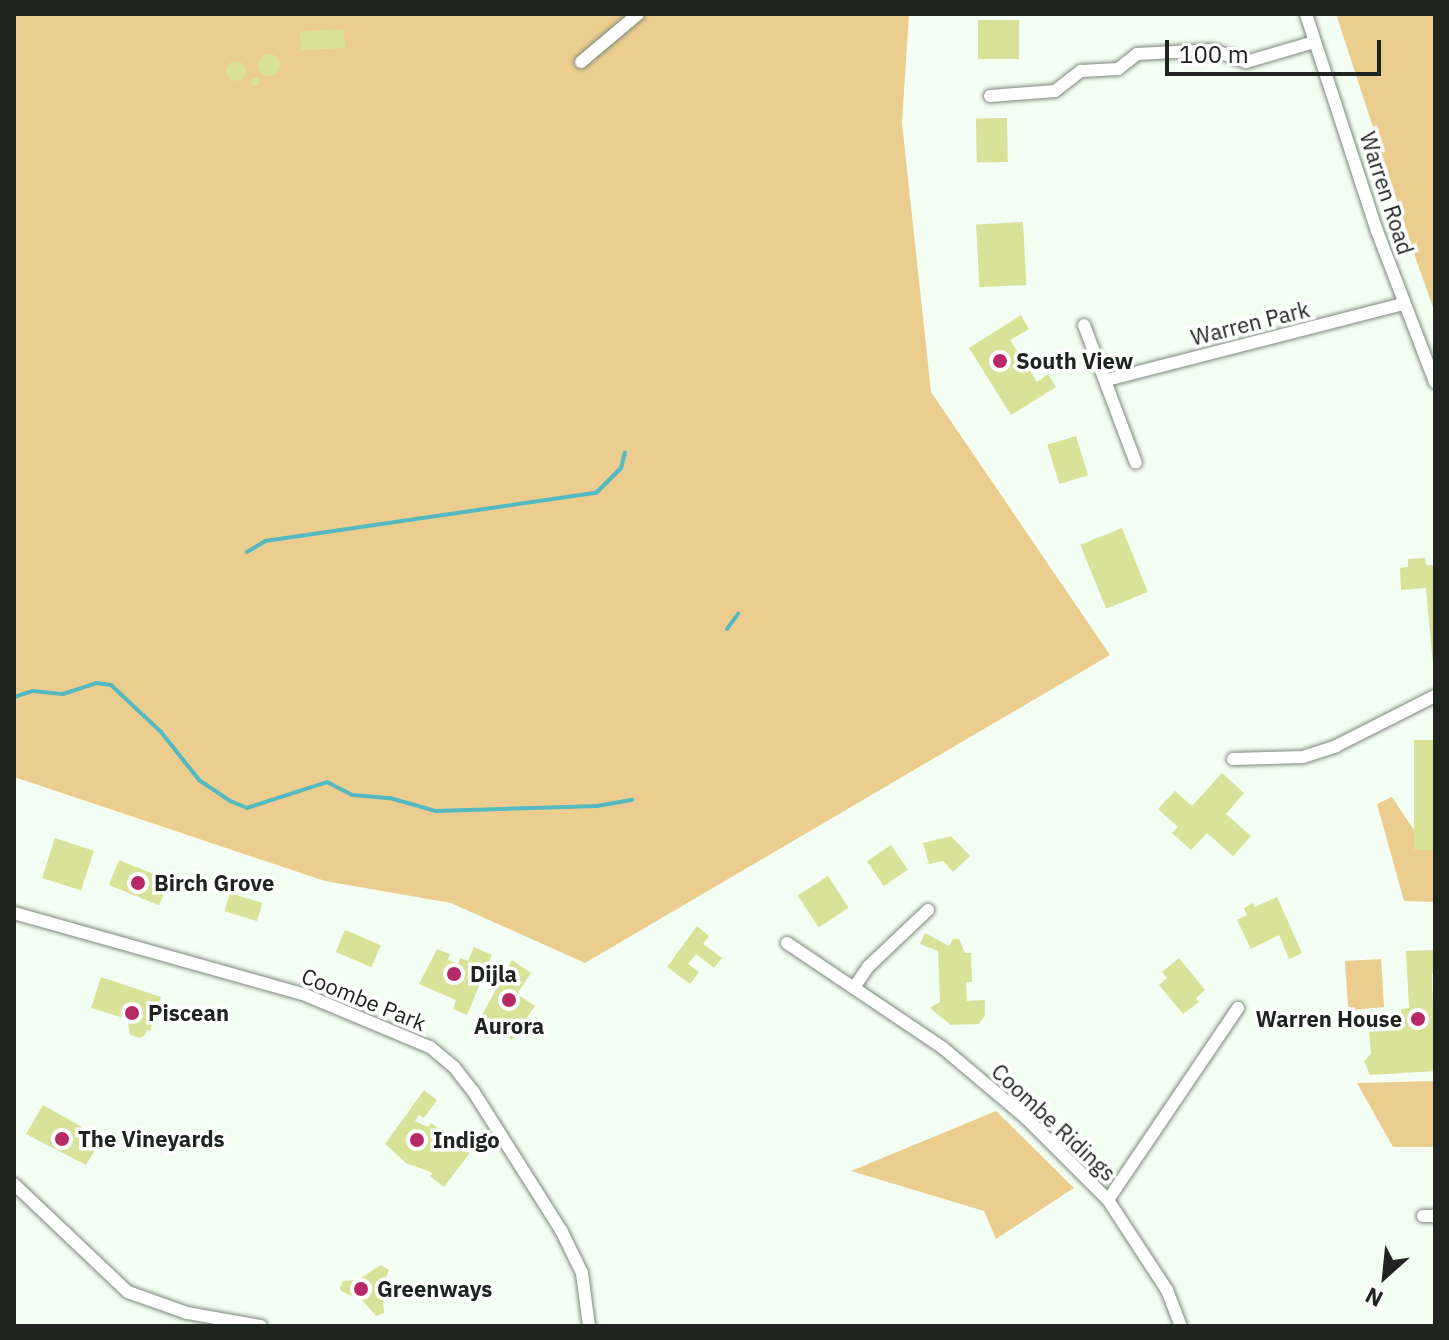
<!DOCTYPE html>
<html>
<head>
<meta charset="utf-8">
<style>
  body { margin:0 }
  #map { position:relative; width:1449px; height:1340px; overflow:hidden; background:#f3fff2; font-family:"IBM Plex Sans",sans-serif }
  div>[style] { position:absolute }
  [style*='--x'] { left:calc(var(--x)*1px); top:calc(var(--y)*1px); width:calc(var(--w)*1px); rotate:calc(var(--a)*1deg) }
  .green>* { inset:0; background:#ebce8f }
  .stream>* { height:4px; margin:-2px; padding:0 2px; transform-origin:2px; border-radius:2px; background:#54b9c0 }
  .building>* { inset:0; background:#d8e299; transform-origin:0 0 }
  .round { border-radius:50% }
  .roads { filter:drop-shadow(0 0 2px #7e897e) drop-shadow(0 0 2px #7e897e) }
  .street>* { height:12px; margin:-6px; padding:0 6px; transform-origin:6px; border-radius:6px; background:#fff }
  .dots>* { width:22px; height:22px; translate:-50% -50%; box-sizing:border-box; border:4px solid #fff; border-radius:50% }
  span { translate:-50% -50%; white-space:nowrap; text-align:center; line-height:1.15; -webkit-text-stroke:7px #fff; paint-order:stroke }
  .street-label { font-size:22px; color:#202420 }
  .poi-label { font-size:22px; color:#202420; font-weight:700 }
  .left { translate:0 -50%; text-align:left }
  .right { translate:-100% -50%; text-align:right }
  .frame { position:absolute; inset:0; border:16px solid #202420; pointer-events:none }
  .north { position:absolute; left:1345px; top:1236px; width:80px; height:80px; -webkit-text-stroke:6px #fff; paint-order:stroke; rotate:207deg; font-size:22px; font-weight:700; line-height:32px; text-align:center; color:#202420 }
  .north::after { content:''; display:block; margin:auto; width:28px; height:36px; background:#202420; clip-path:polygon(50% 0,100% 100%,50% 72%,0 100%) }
  .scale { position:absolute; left:1165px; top:40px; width:216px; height:36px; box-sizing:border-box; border:4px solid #202420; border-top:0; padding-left:10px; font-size:24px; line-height:28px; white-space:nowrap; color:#202420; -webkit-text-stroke:6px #fff; paint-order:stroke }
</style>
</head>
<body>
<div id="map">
  <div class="green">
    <div style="clip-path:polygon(14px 14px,909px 14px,902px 123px,931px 392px,1110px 655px,585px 963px,451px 903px,325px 881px,14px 777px)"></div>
    <div style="clip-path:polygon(1336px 14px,1435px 14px,1435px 313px,1418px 265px)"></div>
    <div style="clip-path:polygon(1392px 797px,1416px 833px,1416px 849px,1435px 849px,1435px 902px,1404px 901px,1377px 804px)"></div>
    <div style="clip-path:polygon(1381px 959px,1384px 1007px,1353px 1010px,1348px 1006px,1345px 961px)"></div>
    <div style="clip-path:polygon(1435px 1081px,1435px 1147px,1393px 1147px,1357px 1083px)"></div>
    <div style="clip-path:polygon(996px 1111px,1074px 1188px,996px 1239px,984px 1211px,851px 1171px)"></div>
  </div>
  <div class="stream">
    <div style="--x:247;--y:552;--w:21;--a:-31"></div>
    <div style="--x:265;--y:541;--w:334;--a:-8.3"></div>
    <div style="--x:596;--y:493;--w:35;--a:-45"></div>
    <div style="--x:621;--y:468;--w:16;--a:-76"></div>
    <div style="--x:727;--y:629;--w:19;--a:-54"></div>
    <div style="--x:14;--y:697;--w:20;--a:-18"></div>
    <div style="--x:33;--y:691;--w:30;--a:6"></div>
    <div style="--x:63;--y:694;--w:35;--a:-18"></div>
    <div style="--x:96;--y:683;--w:15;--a:8"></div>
    <div style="--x:111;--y:685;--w:69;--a:43.2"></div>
    <div style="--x:161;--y:732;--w:61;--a:51.6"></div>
    <div style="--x:199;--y:780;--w:37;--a:34"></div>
    <div style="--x:230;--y:801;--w:18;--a:22"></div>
    <div style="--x:247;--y:808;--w:84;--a:-18"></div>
    <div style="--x:327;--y:782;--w:29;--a:27"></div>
    <div style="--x:353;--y:795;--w:37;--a:5"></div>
    <div style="--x:390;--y:798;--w:48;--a:15.8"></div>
    <div style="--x:436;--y:811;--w:161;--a:-1.8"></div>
    <div style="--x:597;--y:806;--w:36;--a:-10"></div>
  </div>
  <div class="building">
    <div style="left:978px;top:20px;width:41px;height:39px"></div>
    <div style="left:344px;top:29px;width:19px;height:44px;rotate:87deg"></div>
    <div class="round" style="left:258px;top:54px;width:22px;height:22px"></div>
    <div class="round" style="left:226px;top:61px;width:20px;height:20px"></div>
    <div class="round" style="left:250.5px;top:76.5px;width:9px;height:9px"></div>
    <div style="left:1007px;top:118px;width:44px;height:31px;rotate:89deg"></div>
    <div style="left:1023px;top:222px;width:63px;height:47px;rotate:87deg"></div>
    <div style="clip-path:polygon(1021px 315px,1029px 329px,1010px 340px,1037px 382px,1048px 374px,1056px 387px,1011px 415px,969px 348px)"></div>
    <div style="left:1076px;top:436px;width:41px;height:30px;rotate:73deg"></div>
    <div style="left:1122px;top:528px;width:69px;height:45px;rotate:68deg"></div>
    <div style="clip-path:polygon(1425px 558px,1426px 565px,1435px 565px,1435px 686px,1426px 588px,1401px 590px,1400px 568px,1408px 567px,1408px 559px)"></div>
    <div style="left:1414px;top:740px;width:21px;height:110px"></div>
    <div style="clip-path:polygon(1222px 773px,1244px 793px,1226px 814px,1251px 836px,1233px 856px,1207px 833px,1191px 850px,1172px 833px,1178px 827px,1158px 809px,1175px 791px,1192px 806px)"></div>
    <div style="clip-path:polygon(951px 836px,970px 856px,953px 872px,943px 861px,929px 864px,923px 843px)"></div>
    <div style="left:55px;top:838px;width:41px;height:42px;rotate:18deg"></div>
    <div style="left:891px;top:845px;width:30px;height:29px;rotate:56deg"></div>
    <div style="left:119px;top:860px;width:54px;height:27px;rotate:22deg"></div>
    <div style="left:828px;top:876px;width:38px;height:36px;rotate:57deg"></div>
    <div style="left:230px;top:893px;width:34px;height:19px;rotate:17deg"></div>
    <div style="clip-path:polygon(1277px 897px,1302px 953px,1289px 959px,1279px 935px,1251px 949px,1237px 920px,1247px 915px,1244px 908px,1253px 903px,1255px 907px)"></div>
    <div style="clip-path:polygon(697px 926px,709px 936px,703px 944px,722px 958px,714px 968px,696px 954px,688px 964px,699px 972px,690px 984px,667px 967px)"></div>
    <div style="left:345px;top:930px;width:39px;height:24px;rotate:23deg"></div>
    <div style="clip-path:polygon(925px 933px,949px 946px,953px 939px,959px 939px,965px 953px,971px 953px,972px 982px,966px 982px,967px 1001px,985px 1000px,985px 1015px,979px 1024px,951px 1025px,930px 1008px,940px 1002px,938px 951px,920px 944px)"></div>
    <div style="clip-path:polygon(474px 947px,492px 955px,467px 1015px,453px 1009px,456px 1000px,419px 984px,437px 949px,450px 954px,448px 960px,458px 964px,460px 958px,468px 961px)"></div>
    <div style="clip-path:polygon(1435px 950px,1435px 973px,1432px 973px,1435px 1071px,1370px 1075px,1364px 1061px,1371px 1054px,1369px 1032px,1402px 1030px,1401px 1009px,1409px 1008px,1406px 951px)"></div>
    <div style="clip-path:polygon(1179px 958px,1205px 990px,1196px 998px,1199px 1002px,1183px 1014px,1159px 985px,1167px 978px,1162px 972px)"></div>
    <div style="clip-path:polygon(512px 960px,531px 973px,517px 994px,535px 1006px,512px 1040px,504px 1035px,497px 1038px,480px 1019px)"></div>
    <div style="clip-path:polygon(101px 977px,161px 997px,150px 1031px,147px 1030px,145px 1035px,140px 1038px,130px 1035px,127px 1019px,91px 1008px)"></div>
    <div style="clip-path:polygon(424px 1090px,437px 1100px,424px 1118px,419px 1115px,415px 1121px,428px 1127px,431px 1123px,446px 1134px,443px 1138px,451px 1146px,455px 1142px,458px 1144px,463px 1142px,468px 1146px,469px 1154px,444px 1187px,430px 1176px,433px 1173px,406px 1163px,385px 1144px)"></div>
    <div style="clip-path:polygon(43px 1105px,82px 1127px,79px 1132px,99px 1143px,86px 1165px,26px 1134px)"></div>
    <div style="clip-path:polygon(381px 1265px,389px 1270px,382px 1287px,384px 1313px,376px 1316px,363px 1301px,341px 1291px,340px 1287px,343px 1281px,358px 1280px)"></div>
  </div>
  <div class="roads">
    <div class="street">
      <div style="--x:1306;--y:14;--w:228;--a:71.9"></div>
      <div style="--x:1377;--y:231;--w:162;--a:69"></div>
      <div style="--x:581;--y:62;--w:75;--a:-40.1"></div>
      <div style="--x:990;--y:96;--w:65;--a:-4.4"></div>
      <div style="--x:1055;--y:91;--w:33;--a:-38"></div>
      <div style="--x:1081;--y:71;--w:37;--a:-3"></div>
      <div style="--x:1118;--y:69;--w:24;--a:-38"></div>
      <div style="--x:1137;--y:54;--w:76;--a:-3"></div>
      <div style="--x:1213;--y:50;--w:35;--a:20"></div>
      <div style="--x:1246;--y:62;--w:71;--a:-16.4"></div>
      <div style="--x:1084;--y:325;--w:147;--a:69.4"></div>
      <div style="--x:1107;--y:380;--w:306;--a:-14.4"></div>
      <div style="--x:1233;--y:759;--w:70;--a:-1.6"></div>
      <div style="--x:1303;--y:757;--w:35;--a:-18"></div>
      <div style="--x:1336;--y:746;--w:111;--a:-26.8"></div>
      <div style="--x:928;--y:910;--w:83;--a:136.5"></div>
      <div style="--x:868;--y:967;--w:25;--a:124"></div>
      <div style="--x:854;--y:988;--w:107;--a:34"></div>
      <div style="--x:943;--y:1048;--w:109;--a:40.1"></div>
      <div style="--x:1026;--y:1118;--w:116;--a:45"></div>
      <div style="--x:1108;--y:1200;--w:108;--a:56.8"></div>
      <div style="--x:1167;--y:1290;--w:39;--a:69"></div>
      <div style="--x:14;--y:913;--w:300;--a:15.7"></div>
      <div style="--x:303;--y:994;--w:138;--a:22.7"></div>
      <div style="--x:430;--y:1047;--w:31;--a:40"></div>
      <div style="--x:454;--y:1067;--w:31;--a:52"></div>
      <div style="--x:473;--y:1091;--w:165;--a:57.7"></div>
      <div style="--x:561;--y:1230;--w:48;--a:64"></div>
      <div style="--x:582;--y:1273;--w:53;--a:82.5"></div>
      <div style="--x:787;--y:943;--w:81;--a:33.9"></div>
      <div style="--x:14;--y:1184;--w:157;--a:43.5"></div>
      <div style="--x:128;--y:1292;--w:63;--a:19.6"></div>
      <div style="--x:187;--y:1313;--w:75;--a:10"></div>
      <div style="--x:1108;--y:1200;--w:232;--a:-55.9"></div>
      <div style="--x:1423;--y:1216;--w:12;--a:0"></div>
    </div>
  </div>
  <div class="dots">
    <div style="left:1000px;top:361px;background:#b52a66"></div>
    <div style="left:138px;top:883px;background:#b52a66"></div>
    <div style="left:454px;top:974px;background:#b52a66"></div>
    <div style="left:509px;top:1000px;background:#b52a66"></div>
    <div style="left:132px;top:1013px;background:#b52a66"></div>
    <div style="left:1418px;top:1019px;background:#b52a66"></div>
    <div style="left:62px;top:1139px;background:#b52a66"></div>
    <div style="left:417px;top:1140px;background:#b52a66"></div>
    <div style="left:361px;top:1289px;background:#b52a66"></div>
  </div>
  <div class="street-label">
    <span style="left:1387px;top:193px;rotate:72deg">Warren Road</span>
    <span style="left:1250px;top:323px;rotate:-14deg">Warren Park</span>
    <span style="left:364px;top:999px;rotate:22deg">Coombe Park</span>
    <span style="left:1054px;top:1122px;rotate:43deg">Coombe Ridings</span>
  </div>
  <div class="poi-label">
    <span class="left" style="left:1016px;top:361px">South View</span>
    <span class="left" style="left:154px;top:883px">Birch Grove</span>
    <span class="left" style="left:470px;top:974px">Dijla</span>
    <span class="left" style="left:148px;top:1013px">Piscean</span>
    <span class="right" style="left:1402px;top:1019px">Warren House</span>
    <span style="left:509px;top:1026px">Aurora</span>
    <span class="left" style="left:78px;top:1139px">The Vineyards</span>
    <span class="left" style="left:433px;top:1140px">Indigo</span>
    <span class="left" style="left:377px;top:1289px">Greenways</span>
  </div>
  <div class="frame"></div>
  <div class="north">N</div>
  <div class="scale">100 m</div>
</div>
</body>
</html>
